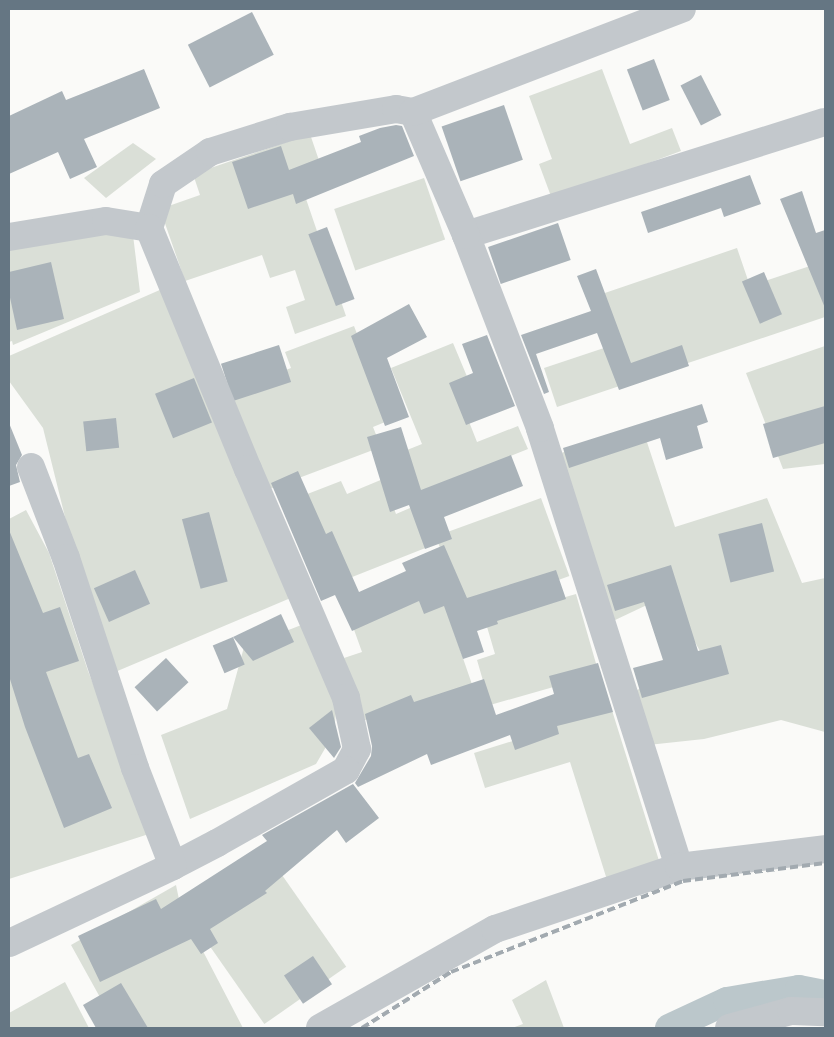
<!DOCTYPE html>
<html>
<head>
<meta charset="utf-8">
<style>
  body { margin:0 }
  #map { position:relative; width:834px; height:1037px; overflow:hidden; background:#fafaf8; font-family:Rubik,sans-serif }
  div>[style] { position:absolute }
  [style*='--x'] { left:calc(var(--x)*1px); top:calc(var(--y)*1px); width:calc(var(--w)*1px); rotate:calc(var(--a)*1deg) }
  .green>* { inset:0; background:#dadfd7; transform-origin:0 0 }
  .canal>* { height:28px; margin:-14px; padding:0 14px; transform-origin:14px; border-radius:14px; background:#bbc7cb }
  .building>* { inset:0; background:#aab3b9; transform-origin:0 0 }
  .minor>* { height:28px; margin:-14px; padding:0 14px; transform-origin:14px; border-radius:14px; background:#c3c8cc }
  .rail>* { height:4px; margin-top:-2px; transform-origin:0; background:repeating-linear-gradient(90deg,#a2aab0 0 8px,transparent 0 12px) }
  span { translate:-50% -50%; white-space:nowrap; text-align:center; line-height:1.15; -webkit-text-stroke:5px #fff; paint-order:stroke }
  .frame { position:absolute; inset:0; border:10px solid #657683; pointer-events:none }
</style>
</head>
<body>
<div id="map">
  <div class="green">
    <div style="clip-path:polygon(602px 69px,630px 144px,672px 128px,681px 151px,552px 199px,539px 164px,552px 159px,529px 96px)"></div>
    <div style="clip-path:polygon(310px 134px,327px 184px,304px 193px,346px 316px,295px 334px,286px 307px,305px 300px,295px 270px,270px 278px,262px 255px,185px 281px,160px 209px,200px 195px,193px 174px)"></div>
    <div style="clip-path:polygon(133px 143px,156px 159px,106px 198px,84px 178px)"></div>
    <div style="left:424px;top:178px;width:65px;height:95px;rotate:71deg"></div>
    <div style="clip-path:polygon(101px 231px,133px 235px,140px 292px,13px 345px,12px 341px,9px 342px,9px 245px)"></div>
    <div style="clip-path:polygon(737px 248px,750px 286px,825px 261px,825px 317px,557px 407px,544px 368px,613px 345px,596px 296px)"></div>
    <div style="clip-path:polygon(162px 289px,293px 597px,108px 675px,90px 618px,43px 428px,9px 381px,9px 356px)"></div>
    <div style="clip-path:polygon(354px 326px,390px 420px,373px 427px,381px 447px,267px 490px,230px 391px,291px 368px,285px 352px)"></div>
    <div style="clip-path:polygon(453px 343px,476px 398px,462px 404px,477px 442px,518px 426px,528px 449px,414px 495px,397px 454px,422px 444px,391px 368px)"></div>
    <div style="clip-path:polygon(825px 346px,825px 464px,783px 469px,746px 373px)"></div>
    <div style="clip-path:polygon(642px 427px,675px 527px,767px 498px,802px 583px,825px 578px,825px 732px,781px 720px,704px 739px,648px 745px,635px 691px,704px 658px,668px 595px,613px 621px,558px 454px)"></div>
    <div style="clip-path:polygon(383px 479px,396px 514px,417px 505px,433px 545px,332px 585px,297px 498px,341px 481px,347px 494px)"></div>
    <div style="left:541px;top:498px;width:83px;height:112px;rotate:70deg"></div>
    <div style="clip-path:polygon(26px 510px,49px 553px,88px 671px,152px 833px,9px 879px,9px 519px)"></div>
    <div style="clip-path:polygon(437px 583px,475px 693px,365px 720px,344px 658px,362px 652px,348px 613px)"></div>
    <div style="clip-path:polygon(576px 594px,599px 674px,490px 705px,477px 660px,495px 654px,485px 620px)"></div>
    <div style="clip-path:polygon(304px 624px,337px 700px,334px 733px,316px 764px,190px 819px,161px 735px,227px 709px,244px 647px)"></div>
    <div style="clip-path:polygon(605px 688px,661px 867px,608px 883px,570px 762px,485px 788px,474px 753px,548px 730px)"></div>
    <div style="left:282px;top:875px;width:112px;height:100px;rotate:55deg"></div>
    <div style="clip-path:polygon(176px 885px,181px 909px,243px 1028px,117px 1028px,71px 945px)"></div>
    <div style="clip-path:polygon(546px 980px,564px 1028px,512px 1028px,523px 1024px,512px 1000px)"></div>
    <div style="clip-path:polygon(65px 982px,89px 1028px,9px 1028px,9px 1013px)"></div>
  </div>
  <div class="canal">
    <div style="--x:669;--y:1028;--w:64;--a:-25"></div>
    <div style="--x:727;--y:1001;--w:73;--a:-9.5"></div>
    <div style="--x:799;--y:989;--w:26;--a:11"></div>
  </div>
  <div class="building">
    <div style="left:252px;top:12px;width:48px;height:72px;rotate:63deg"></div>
    <div style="left:654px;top:59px;width:44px;height:29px;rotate:69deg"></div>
    <div style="clip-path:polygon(144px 69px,160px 108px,84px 139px,97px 167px,70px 179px,58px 152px,9px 174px,9px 116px,62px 91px,66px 100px)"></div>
    <div style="left:701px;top:75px;width:45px;height:23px;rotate:63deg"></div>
    <div style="left:504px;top:105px;width:58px;height:66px;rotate:71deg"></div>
    <div style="clip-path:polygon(396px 125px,402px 126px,414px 156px,296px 204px,293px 194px,248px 209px,232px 162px,281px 146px,289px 170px,361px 142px,359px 136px,380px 128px)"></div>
    <div style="clip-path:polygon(750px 175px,761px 204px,724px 217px,721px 208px,648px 233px,641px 212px)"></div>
    <div style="clip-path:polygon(802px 191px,816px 233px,825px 230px,825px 308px,780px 199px)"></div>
    <div style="left:558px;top:223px;width:39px;height:74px;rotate:71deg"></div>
    <div style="left:327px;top:227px;width:77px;height:20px;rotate:69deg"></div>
    <div style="clip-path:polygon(51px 262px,64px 319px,17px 330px,9px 293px,9px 272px)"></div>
    <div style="clip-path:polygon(596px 269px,631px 363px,682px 345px,689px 366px,619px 390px,597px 333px,536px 354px,549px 392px,544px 394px,521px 335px,591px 311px,577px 276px)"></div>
    <div style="left:764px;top:272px;width:46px;height:24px;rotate:67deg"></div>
    <div style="clip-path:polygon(409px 304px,427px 337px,387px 358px,409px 417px,385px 426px,351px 336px)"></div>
    <div style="clip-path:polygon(487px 335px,515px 406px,466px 425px,449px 383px,473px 373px,462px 344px)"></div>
    <div style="left:279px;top:345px;width:39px;height:61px;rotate:72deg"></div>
    <div style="left:194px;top:378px;width:48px;height:42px;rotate:68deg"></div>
    <div style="clip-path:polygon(702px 404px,708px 422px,697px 426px,703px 448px,666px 460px,660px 438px,569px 468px,563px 448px)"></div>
    <div style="clip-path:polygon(825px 406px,825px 443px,773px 458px,763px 424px)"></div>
    <div style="left:116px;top:418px;width:30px;height:33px;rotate:84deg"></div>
    <div style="clip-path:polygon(9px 423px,22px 455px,16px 465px,20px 482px,9px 486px)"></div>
    <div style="clip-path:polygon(401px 427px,421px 490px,511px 455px,523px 486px,444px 517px,452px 539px,425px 549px,409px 505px,390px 512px,367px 437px)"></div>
    <div style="clip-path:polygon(298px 471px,326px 534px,332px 531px,359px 592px,406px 571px,402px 563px,444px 545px,467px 598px,556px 570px,566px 599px,497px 621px,498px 624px,477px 631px,484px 652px,463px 659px,444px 606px,424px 614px,419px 601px,352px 631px,335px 595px,321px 601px,271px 483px)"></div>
    <div style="left:209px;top:512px;width:72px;height:28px;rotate:75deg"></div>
    <div style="left:762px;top:523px;width:50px;height:45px;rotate:76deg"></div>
    <div style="clip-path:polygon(9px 530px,43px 613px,60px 607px,79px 661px,46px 672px,78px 758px,89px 754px,112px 808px,64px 828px,25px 727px,9px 676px)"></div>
    <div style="clip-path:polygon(671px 565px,698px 651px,721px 645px,729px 674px,642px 698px,633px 668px,663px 660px,644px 602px,615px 611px,607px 585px)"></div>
    <div style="left:135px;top:570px;width:37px;height:45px;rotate:66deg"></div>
    <div style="clip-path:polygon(281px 614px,294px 642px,253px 661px,233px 637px)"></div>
    <div style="left:233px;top:637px;width:30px;height:22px;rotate:67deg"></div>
    <div style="left:166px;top:658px;width:33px;height:43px;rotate:47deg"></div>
    <div style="clip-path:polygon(598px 663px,613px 712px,557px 726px,559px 734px,515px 750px,510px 735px,431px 765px,427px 754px,358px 787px,355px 783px,371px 756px,372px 746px,365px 714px,411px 695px,414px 702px,484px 679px,496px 715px,554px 694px,549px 676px)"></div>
    <div style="clip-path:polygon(332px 710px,341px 747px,334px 758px,309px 728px)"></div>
    <div style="clip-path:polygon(353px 784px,379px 818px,346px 843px,337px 830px,265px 891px,267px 893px,210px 929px,218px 943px,201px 954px,191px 939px,100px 982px,78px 936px,156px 899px,161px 909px,267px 841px,262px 835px)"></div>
    <div style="left:313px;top:956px;width:34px;height:35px;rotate:56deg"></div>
    <div style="clip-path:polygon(121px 983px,148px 1028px,96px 1028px,83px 1005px)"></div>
  </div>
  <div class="minor">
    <div style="--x:149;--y:228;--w:46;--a:-72.3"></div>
    <div style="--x:163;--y:184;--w:57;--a:-34.2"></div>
    <div style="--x:210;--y:152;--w:84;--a:-17.4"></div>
    <div style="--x:290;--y:127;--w:108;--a:-9.6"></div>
    <div style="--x:396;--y:109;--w:17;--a:10"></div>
    <div style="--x:466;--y:235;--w:376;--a:-17.5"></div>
    <div style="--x:9;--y:237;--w:98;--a:-9.4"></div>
    <div style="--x:106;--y:221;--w:44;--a:9.2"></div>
    <div style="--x:149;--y:228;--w:261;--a:67.7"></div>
    <div style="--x:248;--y:469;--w:249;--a:66.8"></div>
    <div style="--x:346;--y:698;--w:52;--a:77.8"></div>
    <div style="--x:357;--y:749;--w:24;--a:118"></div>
    <div style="--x:346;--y:770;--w:148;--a:150.5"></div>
    <div style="--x:217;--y:843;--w:50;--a:152.4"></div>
    <div style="--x:173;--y:866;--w:181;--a:154.8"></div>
    <div style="--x:31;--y:467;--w:97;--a:69"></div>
    <div style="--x:66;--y:558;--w:221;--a:71.8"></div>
    <div style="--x:135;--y:768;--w:105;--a:68.8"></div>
    <div style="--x:679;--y:867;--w:460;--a:-107.6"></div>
    <div style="--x:540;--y:428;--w:207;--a:-111"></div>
    <div style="--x:466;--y:235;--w:134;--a:-113.3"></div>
    <div style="--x:413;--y:112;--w:288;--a:-21"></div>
    <div style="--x:320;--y:1028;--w:201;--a:-29.5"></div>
    <div style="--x:495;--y:929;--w:194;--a:-18.6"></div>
    <div style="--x:679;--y:867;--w:147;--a:-7"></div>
    <div style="--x:729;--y:1028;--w:64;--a:-15.3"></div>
    <div style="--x:791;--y:1011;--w:34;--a:2"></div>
  </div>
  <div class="rail">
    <div style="--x:362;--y:1028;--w:105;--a:-32.2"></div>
    <div style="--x:451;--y:972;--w:249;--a:-21.4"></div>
    <div style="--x:683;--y:881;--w:143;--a:-7.2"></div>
  </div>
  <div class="frame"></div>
</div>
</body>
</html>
